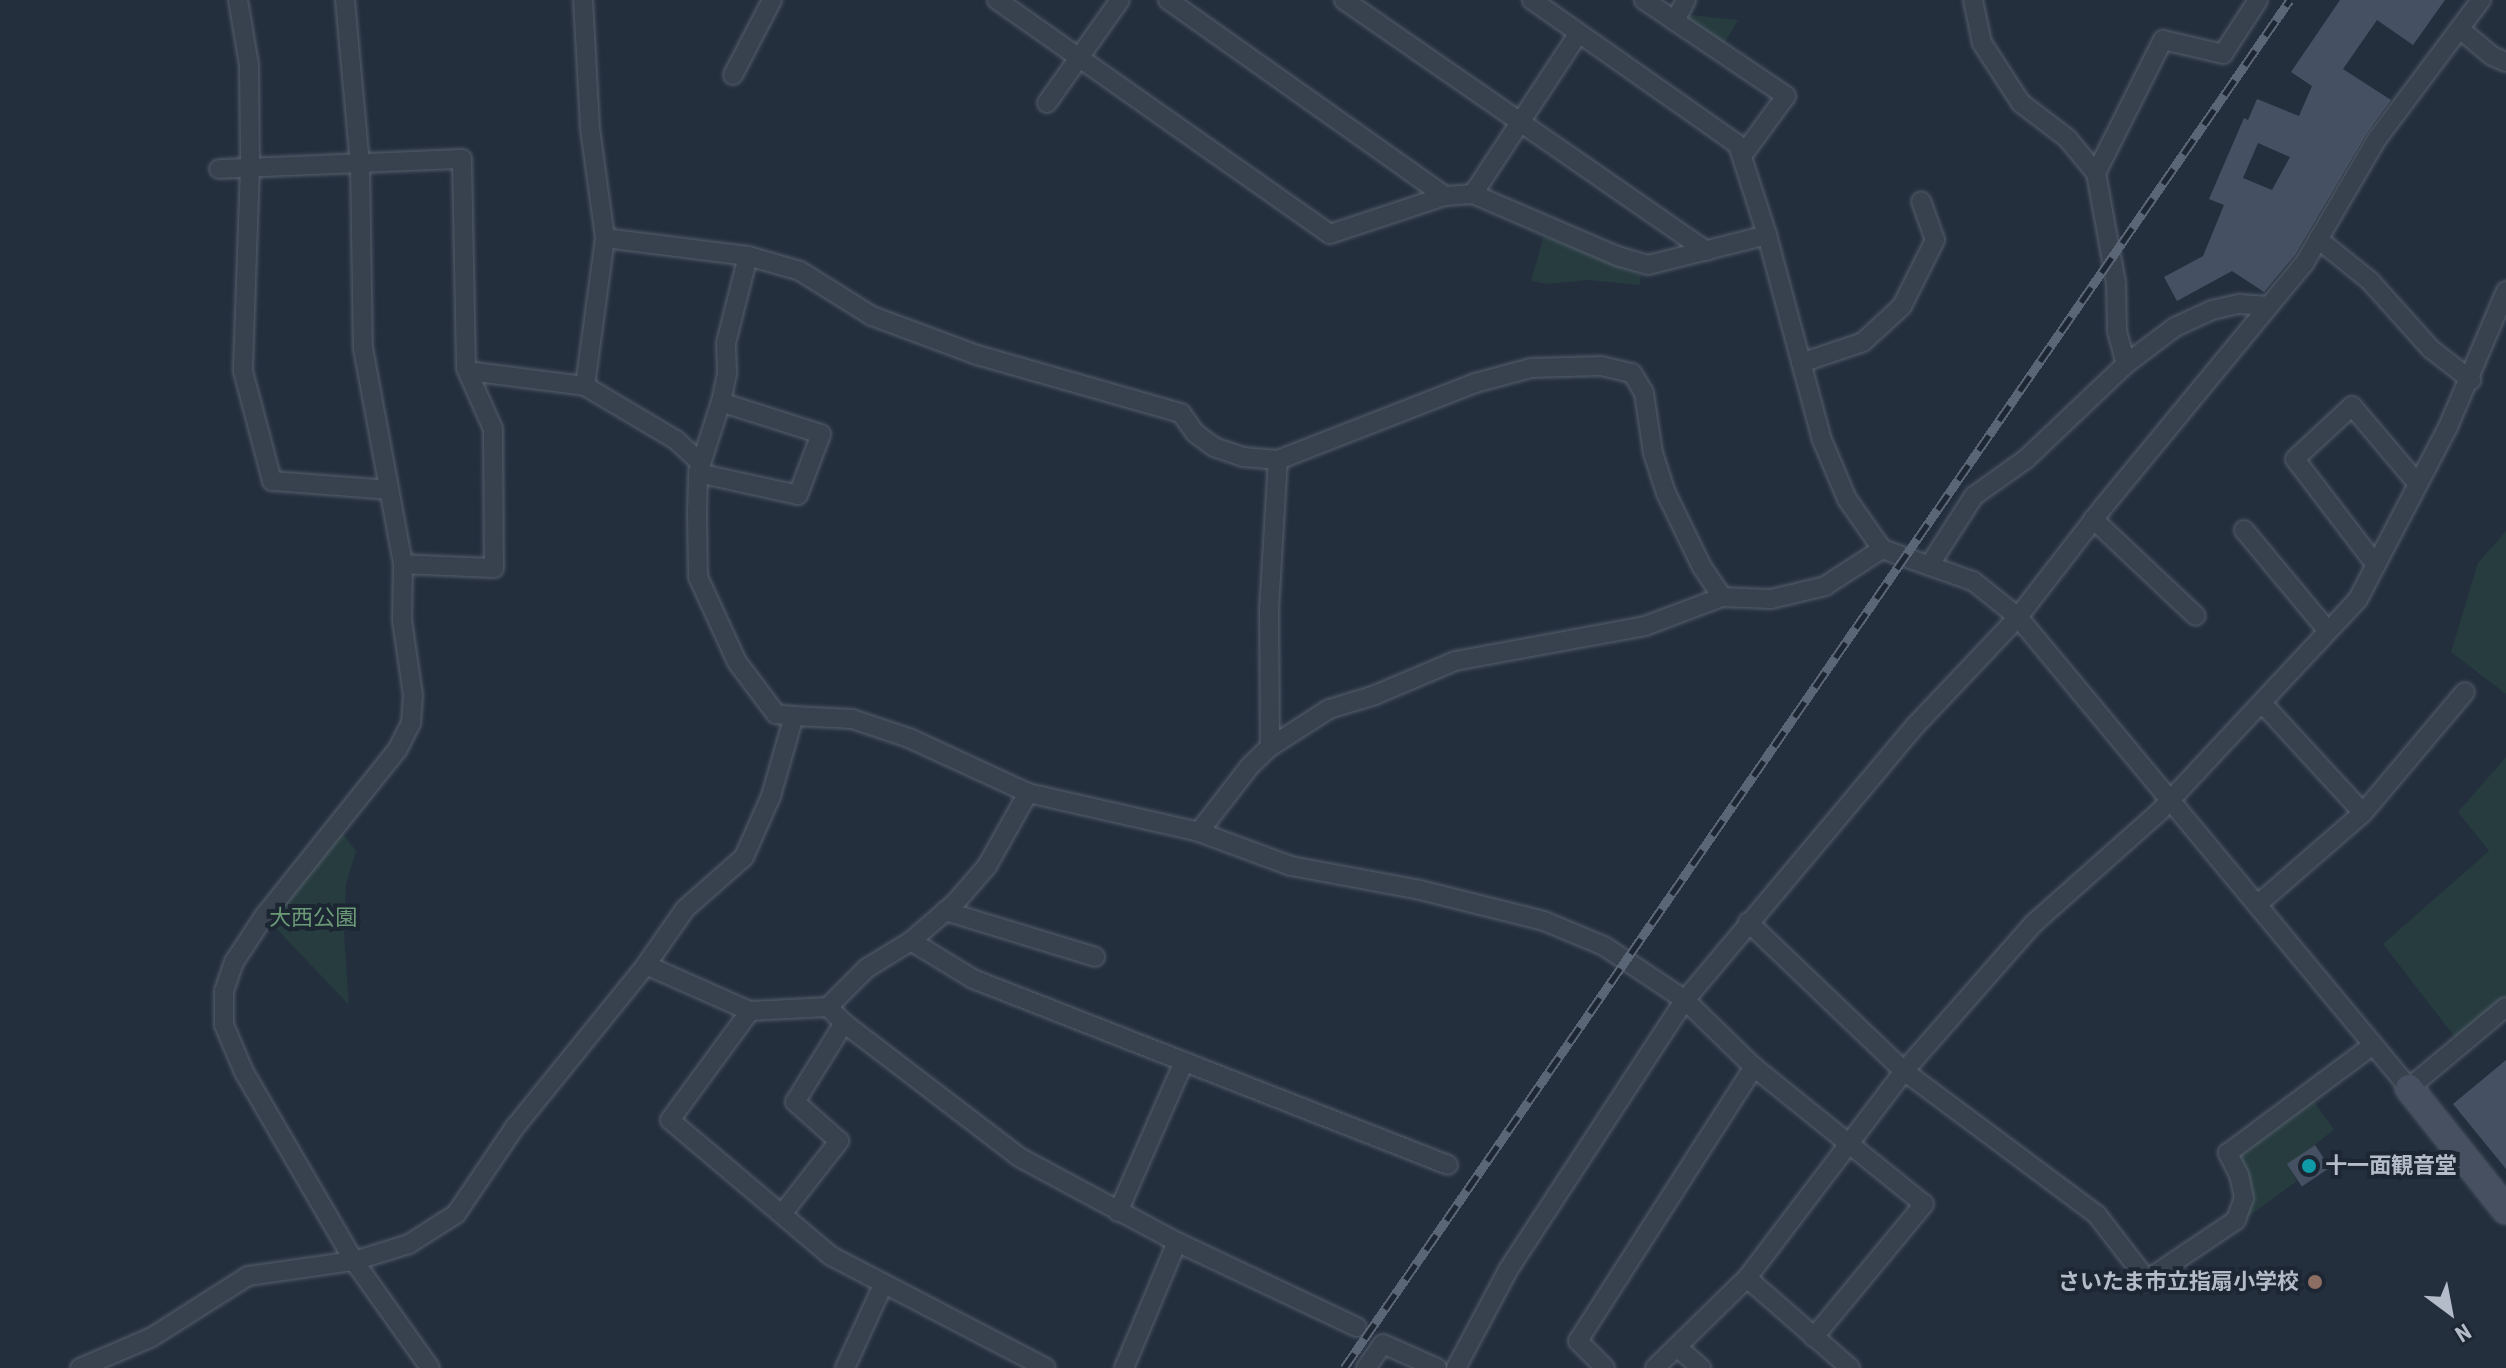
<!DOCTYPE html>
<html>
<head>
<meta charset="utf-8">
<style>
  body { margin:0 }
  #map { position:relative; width:2506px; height:1368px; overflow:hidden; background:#242f3e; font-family:"Roboto Condensed","Noto Sans JP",sans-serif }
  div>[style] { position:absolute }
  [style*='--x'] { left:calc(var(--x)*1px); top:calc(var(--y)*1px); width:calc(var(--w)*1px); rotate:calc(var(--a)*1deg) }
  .green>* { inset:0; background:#263c3f }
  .building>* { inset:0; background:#455162; transform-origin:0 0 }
  .roads { filter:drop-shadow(0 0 2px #565f6c) drop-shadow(0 0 2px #565f6c) }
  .street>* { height:18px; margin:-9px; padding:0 9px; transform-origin:9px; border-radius:9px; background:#38414e }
  .secondary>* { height:26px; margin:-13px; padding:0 13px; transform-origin:13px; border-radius:13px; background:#465061 }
  .rail>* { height:9px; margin-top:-4.5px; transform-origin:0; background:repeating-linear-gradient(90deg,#1d2633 0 18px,#5a6575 0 36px); box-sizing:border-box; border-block:2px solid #5a6575 }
  .dots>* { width:22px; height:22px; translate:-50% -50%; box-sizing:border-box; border:4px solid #1d2633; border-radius:50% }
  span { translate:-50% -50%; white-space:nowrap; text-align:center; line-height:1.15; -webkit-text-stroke:8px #1d2633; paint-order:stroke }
  .park-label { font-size:22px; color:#6b9a76 }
  .poi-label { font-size:22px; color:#b4bcc9; font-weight:700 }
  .left { translate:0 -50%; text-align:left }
  .right { translate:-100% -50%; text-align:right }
  .north { position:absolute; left:2410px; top:1272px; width:80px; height:80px; -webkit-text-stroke:6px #1d2633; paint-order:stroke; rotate:148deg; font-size:22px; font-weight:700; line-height:32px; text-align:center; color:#b4bcc9 }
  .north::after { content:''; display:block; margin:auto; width:28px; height:36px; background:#b4bcc9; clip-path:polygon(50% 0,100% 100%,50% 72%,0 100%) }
</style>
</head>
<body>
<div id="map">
  <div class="green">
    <div style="clip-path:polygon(1683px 14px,1738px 20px,1724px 44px,1681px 18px)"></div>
    <div style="clip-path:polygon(1544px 236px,1641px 275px,1640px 285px,1588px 280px,1549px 284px,1531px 281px)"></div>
    <div style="clip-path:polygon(2506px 531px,2506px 694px,2451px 652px,2478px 563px)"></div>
    <div style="clip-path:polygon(2506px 757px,2506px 1002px,2461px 1045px,2383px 944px,2489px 851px,2458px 812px)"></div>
    <div style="clip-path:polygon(340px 830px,356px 851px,346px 884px,344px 934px,349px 1005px,270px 922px)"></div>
    <div style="clip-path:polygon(2311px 1097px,2334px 1130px,2288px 1165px,2297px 1181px,2245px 1219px,2228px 1153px)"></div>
  </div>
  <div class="building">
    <div style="clip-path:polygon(evenodd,2340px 0,2445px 0,2413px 45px,2377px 20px,2343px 69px,2391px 100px,2367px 133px,2295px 255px,2264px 292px,2232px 271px,2177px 301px,2164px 277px,2203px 256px,2224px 205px,2209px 199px,2244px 118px,2248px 120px,2257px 99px,2299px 116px,2312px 86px,2291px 72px,2340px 0,2258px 143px,2290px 157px,2272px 190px,2243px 178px,2258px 143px)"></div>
    <div style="clip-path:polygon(2506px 1060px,2506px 1169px,2453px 1104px)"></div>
    <div style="left:2315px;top:1145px;width:27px;height:34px;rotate:56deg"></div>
  </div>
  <div class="roads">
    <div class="street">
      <div style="--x:238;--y:0;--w:66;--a:80.4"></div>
      <div style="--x:249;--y:65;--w:102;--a:89.4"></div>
      <div style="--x:250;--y:167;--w:204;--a:92"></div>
      <div style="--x:243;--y:371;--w:114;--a:75.2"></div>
      <div style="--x:272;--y:481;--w:116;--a:4.4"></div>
      <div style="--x:345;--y:0;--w:166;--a:84.8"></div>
      <div style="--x:360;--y:165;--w:183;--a:89.1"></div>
      <div style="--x:363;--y:348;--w:220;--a:79.5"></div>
      <div style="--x:403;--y:564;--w:56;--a:91"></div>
      <div style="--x:402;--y:620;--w:76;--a:81.7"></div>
      <div style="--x:413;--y:695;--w:28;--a:94"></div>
      <div style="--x:411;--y:723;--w:29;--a:117"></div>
      <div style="--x:398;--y:749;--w:213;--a:128.7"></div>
      <div style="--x:265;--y:915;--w:56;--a:123.4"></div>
      <div style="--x:234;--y:962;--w:31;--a:109"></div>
      <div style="--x:224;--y:991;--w:34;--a:90"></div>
      <div style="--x:224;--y:1025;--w:51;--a:66.9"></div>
      <div style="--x:244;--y:1072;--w:219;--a:59.8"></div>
      <div style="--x:354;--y:1261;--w:131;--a:54.6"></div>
      <div style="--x:997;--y:0;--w:407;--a:35.1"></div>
      <div style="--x:1330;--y:234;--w:121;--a:-18.3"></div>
      <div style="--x:1445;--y:196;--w:28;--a:-4"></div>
      <div style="--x:1473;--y:194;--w:191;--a:-56.7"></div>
      <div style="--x:1168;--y:0;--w:339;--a:35.3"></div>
      <div style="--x:1344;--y:0;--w:441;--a:34.7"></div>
      <div style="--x:1532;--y:0;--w:252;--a:35.1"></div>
      <div style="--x:1738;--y:145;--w:95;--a:72.1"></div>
      <div style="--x:1767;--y:235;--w:212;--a:75"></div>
      <div style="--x:1822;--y:440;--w:64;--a:67"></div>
      <div style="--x:1847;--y:499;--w:61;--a:55"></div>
      <div style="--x:1882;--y:549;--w:96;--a:19.4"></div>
      <div style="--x:1973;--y:581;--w:58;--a:38.7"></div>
      <div style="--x:2018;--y:617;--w:612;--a:50.3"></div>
      <div style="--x:2409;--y:1088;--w:126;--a:-39.9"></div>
      <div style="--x:1644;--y:0;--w:37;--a:34"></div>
      <div style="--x:1686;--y:0;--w:24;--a:118"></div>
      <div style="--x:1675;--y:21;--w:134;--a:34"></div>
      <div style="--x:1786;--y:96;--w:74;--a:126.3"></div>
      <div style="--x:1973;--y:0;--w:44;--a:78.2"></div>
      <div style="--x:1982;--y:43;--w:72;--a:57"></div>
      <div style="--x:2021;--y:103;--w:58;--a:37.3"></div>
      <div style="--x:2067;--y:138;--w:45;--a:50.4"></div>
      <div style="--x:2096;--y:173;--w:112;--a:79.7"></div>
      <div style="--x:2116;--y:283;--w:48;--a:88.8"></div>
      <div style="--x:2117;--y:331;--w:34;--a:75"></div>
      <div style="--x:2461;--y:30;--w:40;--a:40"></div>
      <div style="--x:2492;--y:56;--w:15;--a:23"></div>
      <div style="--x:733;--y:75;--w:85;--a:-62.5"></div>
      <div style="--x:1047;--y:103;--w:126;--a:-54.7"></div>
      <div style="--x:219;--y:169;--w:243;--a:-2.4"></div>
      <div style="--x:462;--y:159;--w:209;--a:88.9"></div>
      <div style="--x:466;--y:368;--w:67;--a:66.1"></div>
      <div style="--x:493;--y:429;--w:139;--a:89.6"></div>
      <div style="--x:494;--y:568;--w:91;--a:-177.5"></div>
      <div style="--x:2096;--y:173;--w:149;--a:-63.3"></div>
      <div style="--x:2163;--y:40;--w:62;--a:13.1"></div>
      <div style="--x:2223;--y:54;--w:64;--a:-57.1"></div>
      <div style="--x:1473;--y:194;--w:157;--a:23.3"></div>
      <div style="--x:1617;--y:256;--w:32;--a:16"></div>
      <div style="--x:1648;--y:265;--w:123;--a:-14.1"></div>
      <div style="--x:605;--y:238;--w:144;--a:7.2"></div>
      <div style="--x:748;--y:256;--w:54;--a:16.1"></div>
      <div style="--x:800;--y:271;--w:85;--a:32"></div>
      <div style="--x:872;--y:316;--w:112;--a:20.4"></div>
      <div style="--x:977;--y:355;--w:212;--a:15.9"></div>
      <div style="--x:1181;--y:413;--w:24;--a:55"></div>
      <div style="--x:1195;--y:433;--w:24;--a:36"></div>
      <div style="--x:1214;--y:447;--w:31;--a:19"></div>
      <div style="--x:1243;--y:457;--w:35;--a:5"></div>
      <div style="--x:1278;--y:460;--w:212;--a:-21.3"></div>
      <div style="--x:1475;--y:383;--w:58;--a:-15"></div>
      <div style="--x:1531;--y:368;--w:70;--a:-1.6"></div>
      <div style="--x:1601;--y:366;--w:32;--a:13"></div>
      <div style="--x:1632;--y:373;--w:23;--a:59"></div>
      <div style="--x:1644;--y:393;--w:61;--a:81.5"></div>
      <div style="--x:1653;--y:453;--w:42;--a:72"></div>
      <div style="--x:1666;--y:493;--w:82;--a:64.1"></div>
      <div style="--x:1702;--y:567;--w:36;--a:56"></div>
      <div style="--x:2318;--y:239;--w:67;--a:38.9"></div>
      <div style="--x:2370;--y:281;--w:91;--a:48.1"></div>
      <div style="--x:2431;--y:349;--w:51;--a:37.8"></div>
      <div style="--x:1801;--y:363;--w:65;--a:-18.7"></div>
      <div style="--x:1863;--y:342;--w:53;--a:-42.7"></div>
      <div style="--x:1902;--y:306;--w:74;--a:-63.4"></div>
      <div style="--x:1935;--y:240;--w:41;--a:-109.7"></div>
      <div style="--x:468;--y:371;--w:118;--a:7.3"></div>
      <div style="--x:585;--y:386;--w:149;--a:-82.3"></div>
      <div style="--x:605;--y:238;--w:111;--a:-97.8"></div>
      <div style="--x:590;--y:128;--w:128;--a:-93.1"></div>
      <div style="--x:585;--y:386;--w:106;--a:30.7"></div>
      <div style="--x:676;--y:440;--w:34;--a:43"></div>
      <div style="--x:698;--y:473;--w:102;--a:12.4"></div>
      <div style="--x:798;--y:495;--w:65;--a:-69.3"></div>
      <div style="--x:821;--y:434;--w:105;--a:-162.3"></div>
      <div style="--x:2093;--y:519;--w:141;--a:43.3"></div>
      <div style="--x:2244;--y:530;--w:131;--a:50.3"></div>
      <div style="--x:2376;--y:565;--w:133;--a:-127.4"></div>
      <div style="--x:2295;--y:459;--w:78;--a:-42.9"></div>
      <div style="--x:2352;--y:406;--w:101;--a:49.8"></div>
      <div style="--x:1929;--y:566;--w:83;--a:-57.3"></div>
      <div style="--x:1974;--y:496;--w:64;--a:-35.4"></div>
      <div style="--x:2026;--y:459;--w:138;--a:-43.5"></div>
      <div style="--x:2126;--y:364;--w:61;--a:-37.1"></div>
      <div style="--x:2175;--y:327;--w:41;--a:-24.7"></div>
      <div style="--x:2212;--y:310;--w:28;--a:-13"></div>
      <div style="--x:2239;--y:304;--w:30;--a:4"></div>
      <div style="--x:2262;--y:703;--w:149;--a:47.4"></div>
      <div style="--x:794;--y:716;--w:58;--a:3"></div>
      <div style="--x:852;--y:719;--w:60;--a:18.4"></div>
      <div style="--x:909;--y:738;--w:131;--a:24.8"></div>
      <div style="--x:1028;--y:793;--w:175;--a:12.8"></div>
      <div style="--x:1199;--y:832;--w:98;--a:20.3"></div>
      <div style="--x:1291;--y:866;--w:131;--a:10.5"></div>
      <div style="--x:1420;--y:890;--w:128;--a:14"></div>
      <div style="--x:1544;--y:921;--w:65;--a:22.6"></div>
      <div style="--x:1604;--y:946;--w:97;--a:33.7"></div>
      <div style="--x:1685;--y:1000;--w:96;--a:44.2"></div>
      <div style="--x:1754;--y:1067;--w:218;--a:38.9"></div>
      <div style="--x:1924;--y:1204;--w:173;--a:129.6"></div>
      <div style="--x:1270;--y:747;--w:137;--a:-90.4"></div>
      <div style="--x:1269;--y:610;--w:150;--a:-86.6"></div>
      <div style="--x:1199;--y:832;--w:83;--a:-52.3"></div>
      <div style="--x:1250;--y:766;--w:28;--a:-44"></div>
      <div style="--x:1270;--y:747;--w:70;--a:-32.8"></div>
      <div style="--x:1329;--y:709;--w:48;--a:-16.9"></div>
      <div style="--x:1375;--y:695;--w:87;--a:-23"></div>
      <div style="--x:1455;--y:661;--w:193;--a:-10.4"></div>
      <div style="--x:1645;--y:626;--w:82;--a:-20.6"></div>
      <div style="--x:1722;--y:597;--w:49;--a:2.3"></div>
      <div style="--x:1771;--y:599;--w:56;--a:-13.5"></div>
      <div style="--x:1825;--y:586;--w:68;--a:-33"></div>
      <div style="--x:2257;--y:905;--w:140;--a:-41"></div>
      <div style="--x:2363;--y:813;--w:158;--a:-49.9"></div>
      <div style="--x:945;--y:911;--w:157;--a:17"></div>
      <div style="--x:1748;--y:922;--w:216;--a:43.7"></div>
      <div style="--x:1904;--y:1071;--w:241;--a:36.7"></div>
      <div style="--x:2097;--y:1215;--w:82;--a:52.4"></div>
      <div style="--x:2147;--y:1280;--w:107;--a:-34"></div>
      <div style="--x:2236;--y:1220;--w:23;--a:-70"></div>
      <div style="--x:2244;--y:1198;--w:24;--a:-102"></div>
      <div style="--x:2239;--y:1175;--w:25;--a:-117"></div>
      <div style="--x:2228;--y:1153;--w:181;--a:-36.7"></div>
      <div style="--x:911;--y:941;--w:73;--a:31.5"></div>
      <div style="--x:973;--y:979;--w:510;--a:21.38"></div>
      <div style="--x:646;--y:965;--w:114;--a:23.9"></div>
      <div style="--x:750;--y:1011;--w:78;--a:-2.9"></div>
      <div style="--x:828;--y:1007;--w:55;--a:-45"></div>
      <div style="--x:867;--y:968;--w:52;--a:-31.5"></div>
      <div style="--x:911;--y:941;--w:58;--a:-40.8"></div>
      <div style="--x:955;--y:903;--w:49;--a:-49.1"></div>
      <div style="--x:987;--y:866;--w:84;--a:-60.7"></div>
      <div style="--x:828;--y:1007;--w:23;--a:45"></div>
      <div style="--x:844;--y:1023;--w:220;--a:37.4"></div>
      <div style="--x:1019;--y:1157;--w:179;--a:28.3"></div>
      <div style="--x:1177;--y:1242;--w:199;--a:25.3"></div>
      <div style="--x:750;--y:1011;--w:135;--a:126.3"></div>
      <div style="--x:670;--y:1120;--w:211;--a:40.2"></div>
      <div style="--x:831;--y:1256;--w:242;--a:27.5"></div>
      <div style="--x:1118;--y:1212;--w:164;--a:-66.3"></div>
      <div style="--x:782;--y:1214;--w:93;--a:-52"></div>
      <div style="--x:839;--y:1141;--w:59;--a:-138.4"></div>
      <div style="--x:795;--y:1102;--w:93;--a:-58.2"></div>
      <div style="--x:1747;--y:1278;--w:137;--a:41.1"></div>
      <div style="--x:1677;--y:1347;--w:32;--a:41"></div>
      <div style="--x:80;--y:1368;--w:78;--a:-23.3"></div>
      <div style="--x:152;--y:1337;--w:114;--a:-32.4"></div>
      <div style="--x:248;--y:1276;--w:107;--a:-8.1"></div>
      <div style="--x:354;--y:1261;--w:58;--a:-17.2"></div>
      <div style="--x:409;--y:1244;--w:56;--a:-32.6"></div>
      <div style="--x:456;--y:1214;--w:105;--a:-55.9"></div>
      <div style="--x:515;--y:1127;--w:208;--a:-51"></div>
      <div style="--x:646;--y:965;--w:68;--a:-55.1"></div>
      <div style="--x:685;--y:909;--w:79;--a:-41.4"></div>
      <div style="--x:744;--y:857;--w:67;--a:-66.1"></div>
      <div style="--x:771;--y:796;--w:83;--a:-74"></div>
      <div style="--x:794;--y:716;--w:18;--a:-174"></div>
      <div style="--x:776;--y:714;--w:65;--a:-126.9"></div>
      <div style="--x:737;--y:662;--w:94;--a:-114.6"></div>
      <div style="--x:698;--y:577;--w:63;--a:-90.9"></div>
      <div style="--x:697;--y:514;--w:41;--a:-88.6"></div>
      <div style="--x:698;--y:473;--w:75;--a:-72.1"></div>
      <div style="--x:721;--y:402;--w:30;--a:-78"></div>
      <div style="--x:727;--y:373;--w:30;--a:-92"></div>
      <div style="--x:726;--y:343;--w:90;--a:-75.8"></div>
      <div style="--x:845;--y:1368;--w:91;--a:-65.4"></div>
      <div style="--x:1124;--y:1368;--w:137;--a:-67.2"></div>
      <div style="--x:1366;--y:1368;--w:29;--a:-55"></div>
      <div style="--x:1383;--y:1344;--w:59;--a:24"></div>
      <div style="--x:1456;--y:1368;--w:111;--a:-62"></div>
      <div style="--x:1508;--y:1270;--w:323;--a:-56.8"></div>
      <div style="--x:1685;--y:1000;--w:358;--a:-50"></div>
      <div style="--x:1915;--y:726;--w:150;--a:-46.6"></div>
      <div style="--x:2018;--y:617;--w:140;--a:-52.2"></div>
      <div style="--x:2104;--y:506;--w:316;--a:-50.5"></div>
      <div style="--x:2305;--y:262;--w:143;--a:-59.7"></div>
      <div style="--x:2377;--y:139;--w:174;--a:-53.2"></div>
      <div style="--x:1605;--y:1368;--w:38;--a:-135"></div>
      <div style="--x:1578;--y:1341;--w:326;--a:-57.3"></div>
      <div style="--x:1655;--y:1368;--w:129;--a:-44.4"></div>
      <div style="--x:1747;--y:1278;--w:260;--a:-52.8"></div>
      <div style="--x:1904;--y:1071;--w:196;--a:-48.7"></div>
      <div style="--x:2033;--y:924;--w:169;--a:-41.6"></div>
      <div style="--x:2159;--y:812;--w:291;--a:-46.9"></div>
      <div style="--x:2358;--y:599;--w:194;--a:-62.4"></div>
      <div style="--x:2448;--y:427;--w:148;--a:-66.9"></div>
    </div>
    <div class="secondary">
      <div style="--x:2409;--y:1088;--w:156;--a:51.5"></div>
    </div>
  </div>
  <div class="rail">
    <div style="--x:1344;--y:1368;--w:1663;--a:-55.34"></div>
  </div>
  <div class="dots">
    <div style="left:2309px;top:1166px;background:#0f9aa8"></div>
    <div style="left:2315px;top:1282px;background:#8d6e63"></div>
  </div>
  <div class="park-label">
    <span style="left:313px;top:918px">大西公園</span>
  </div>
  <div class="poi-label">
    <span class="left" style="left:2325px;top:1166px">十一面観音堂</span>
    <span class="right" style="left:2299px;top:1282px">さいたま市立指扇小学校</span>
  </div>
  <div class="north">N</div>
</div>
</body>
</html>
